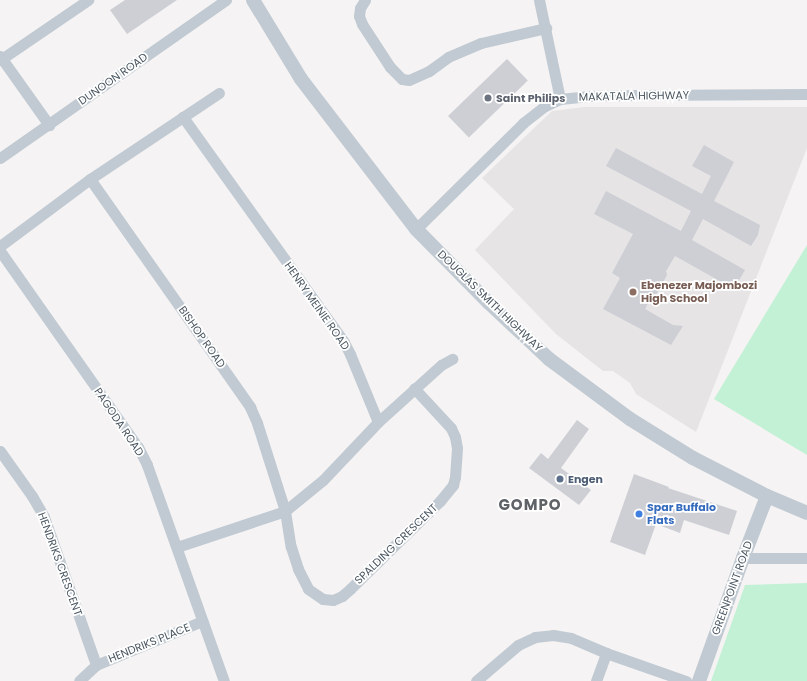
<!DOCTYPE html>
<html>
<head>
<meta charset="utf-8">
<style>
  body { margin:0 }
  #map { position:relative; width:807px; height:681px; overflow:hidden; background:#f5f3f3; font-family:Poppins,sans-serif }
  div>[style] { position:absolute }
  [style*='--x'] { left:calc(var(--x)*1px); top:calc(var(--y)*1px); width:calc(var(--w)*1px); rotate:calc(var(--a)*1deg) }
  .education>* { inset:0; background:#e6e4e5 }
  .green>* { inset:0; background:#c3f1d5 }
  .building>* { inset:0; background:#cdcfd5; transform-origin:0 0 }
  .minor>* { height:11px; margin:-5.5px; padding:0 5.5px; transform-origin:5.5px; border-radius:5.5px; background:#c1cad2 }
  .tertiary>* { height:14px; margin:-7px; padding:0 7px; transform-origin:7px; border-radius:7px; background:#c1cad2 }
  .dots>* { width:11px; height:11px; translate:-50% -50%; box-sizing:border-box; border:2px solid #fff; border-radius:50% }
  span { translate:-50% -50%; white-space:nowrap; text-align:center; line-height:1.15; -webkit-text-stroke:3.5px #fff; paint-order:stroke }
  .street-label { font-size:11px; color:#4a5661 }
  .worship-label { font-size:11px; color:#5b616d; font-weight:700 }
  .left { translate:0 -50%; text-align:left }
  .education-label { font-size:11px; color:#785e54; font-weight:700 }
  .service-label { font-size:11px; color:#4e5e75; font-weight:700 }
  .shop-label { font-size:11px; color:#366cbe; font-weight:700 }
  .district-label { font-size:15px; color:#5f6368; font-weight:700; letter-spacing:1px }
</style>
</head>
<body>
<div id="map">
  <div class="education">
    <div style="clip-path:polygon(584px 107px,807px 107px,807px 148px,696px 432px,636px 394px,630px 383px,613px 371px,603px 371px,556px 334px,475px 250px,514px 209px,482px 178px,552px 111px)"></div>
  </div>
  <div class="green">
    <div style="clip-path:polygon(807px 245px,807px 455px,714px 399px)"></div>
    <div style="clip-path:polygon(807px 583px,807px 681px,711px 681px,745px 585px)"></div>
  </div>
  <div class="building">
    <div style="clip-path:polygon(125px 0,177px 0,127px 34px,110px 10px)"></div>
    <div style="left:507px;top:59px;width:30px;height:82px;rotate:46deg"></div>
    <div style="clip-path:polygon(704px 145px,734px 162px,714px 201px,760px 225px,758px 235px,751px 246px,703px 219px,692px 240px,745px 270px,734px 289px,675px 256px,666px 271px,667px 275px,656px 295px,652px 296px,645px 309px,673px 325px,683px 326px,671px 345px,603px 309px,620px 278px,612px 273px,633px 234px,594px 214px,606px 191px,681px 231px,691px 211px,606px 166px,616px 148px,702px 194px,711px 176px,692px 166px)"></div>
    <div style="clip-path:polygon(577px 420px,589px 429px,561px 468px,591px 490px,579px 505px,529px 468px,541px 453px,548px 459px)"></div>
    <div style="clip-path:polygon(634px 474px,669px 487px,668px 488px,737px 511px,729px 535px,684px 520px,680px 533px,656px 524px,645px 555px,610px 542px)"></div>
  </div>
  <div class="minor">
    <div style="--x:365;--y:0;--w:9;--a:122"></div>
    <div style="--x:360;--y:8;--w:8;--a:97"></div>
    <div style="--x:359;--y:16;--w:9;--a:69"></div>
    <div style="--x:362;--y:24;--w:51;--a:56.9"></div>
    <div style="--x:390;--y:67;--w:17;--a:45"></div>
    <div style="--x:402;--y:79;--w:7;--a:8"></div>
    <div style="--x:409;--y:80;--w:22;--a:-24"></div>
    <div style="--x:429;--y:71;--w:24;--a:-36"></div>
    <div style="--x:448;--y:57;--w:36;--a:-23"></div>
    <div style="--x:481;--y:43;--w:67;--a:-13"></div>
    <div style="--x:539;--y:0;--w:101;--a:78"></div>
    <div style="--x:0;--y:56;--w:85;--a:54.6"></div>
    <div style="--x:0;--y:60;--w:107;--a:-34.3"></div>
    <div style="--x:0;--y:158;--w:276;--a:-35"></div>
    <div style="--x:90;--y:179;--w:279;--a:54.9"></div>
    <div style="--x:250;--y:407;--w:17;--a:66"></div>
    <div style="--x:257;--y:423;--w:92;--a:72.3"></div>
    <div style="--x:285;--y:511;--w:36;--a:81"></div>
    <div style="--x:291;--y:547;--w:23;--a:72"></div>
    <div style="--x:298;--y:569;--w:22;--a:63"></div>
    <div style="--x:308;--y:589;--w:18;--a:34"></div>
    <div style="--x:323;--y:599;--w:10;--a:6"></div>
    <div style="--x:333;--y:600;--w:10;--a:-24"></div>
    <div style="--x:342;--y:596;--w:11;--a:-41"></div>
    <div style="--x:350;--y:589;--w:126;--a:-44.4"></div>
    <div style="--x:440;--y:501;--w:21;--a:-51"></div>
    <div style="--x:453;--y:485;--w:8;--a:-76"></div>
    <div style="--x:455;--y:477;--w:29;--a:-86"></div>
    <div style="--x:457;--y:448;--w:11;--a:-100"></div>
    <div style="--x:455;--y:437;--w:10;--a:-114"></div>
    <div style="--x:451;--y:428;--w:54;--a:-132.8"></div>
    <div style="--x:416;--y:229;--w:151;--a:-44.7"></div>
    <div style="--x:523;--y:123;--w:28;--a:-38"></div>
    <div style="--x:545;--y:106;--w:17;--a:-25"></div>
    <div style="--x:560;--y:99;--w:27;--a:-6"></div>
    <div style="--x:587;--y:96;--w:49;--a:-1.2"></div>
    <div style="--x:636;--y:95;--w:171;--a:-0.3"></div>
    <div style="--x:0;--y:246;--w:112;--a:-36.7"></div>
    <div style="--x:90;--y:179;--w:155;--a:-33.7"></div>
    <div style="--x:0;--y:251;--w:240;--a:54.9"></div>
    <div style="--x:138;--y:447;--w:20;--a:63"></div>
    <div style="--x:147;--y:465;--w:229;--a:70.4"></div>
    <div style="--x:378;--y:422;--w:85;--a:-42.1"></div>
    <div style="--x:441;--y:365;--w:13;--a:-29"></div>
    <div style="--x:0;--y:451;--w:55;--a:54.6"></div>
    <div style="--x:32;--y:496;--w:24;--a:60"></div>
    <div style="--x:44;--y:517;--w:157;--a:70.6"></div>
    <div style="--x:96;--y:665;--w:23;--a:137"></div>
    <div style="--x:177;--y:547;--w:114;--a:-18.4"></div>
    <div style="--x:285;--y:511;--w:49;--a:-39.2"></div>
    <div style="--x:323;--y:480;--w:80;--a:-46.5"></div>
    <div style="--x:378;--y:422;--w:74;--a:-112.4"></div>
    <div style="--x:350;--y:354;--w:13;--a:-117"></div>
    <div style="--x:344;--y:342;--w:277;--a:-125.6"></div>
    <div style="--x:743;--y:558;--w:64;--a:0"></div>
    <div style="--x:96;--y:665;--w:115;--a:-22.5"></div>
    <div style="--x:476;--y:681;--w:55;--a:-40.6"></div>
    <div style="--x:518;--y:645;--w:19;--a:-25"></div>
    <div style="--x:535;--y:637;--w:18;--a:-6"></div>
    <div style="--x:553;--y:635;--w:18;--a:9"></div>
    <div style="--x:571;--y:638;--w:38;--a:23"></div>
    <div style="--x:606;--y:653;--w:85;--a:19.3"></div>
    <div style="--x:596;--y:681;--w:30;--a:-70"></div>
  </div>
  <div class="tertiary">
    <div style="--x:253;--y:0;--w:92;--a:58.7"></div>
    <div style="--x:301;--y:79;--w:189;--a:52.5"></div>
    <div style="--x:416;--y:229;--w:104;--a:45.4"></div>
    <div style="--x:489;--y:303;--w:82;--a:43"></div>
    <div style="--x:549;--y:359;--w:101;--a:36.5"></div>
    <div style="--x:630;--y:419;--w:74;--a:31.8"></div>
    <div style="--x:693;--y:458;--w:83;--a:27.2"></div>
    <div style="--x:767;--y:496;--w:43;--a:23"></div>
    <div style="--x:699;--y:681;--w:131;--a:-70.3"></div>
    <div style="--x:743;--y:558;--w:66;--a:-68.8"></div>
  </div>
  <div class="dots">
    <div style="left:488px;top:98px;background:#6b7280"></div>
    <div style="left:633px;top:292px;background:#8d6e63"></div>
    <div style="left:560px;top:479px;background:#5c6f8a"></div>
    <div style="left:639px;top:514px;background:#3f7fe0"></div>
  </div>
  <div class="street-label">
    <span style="left:113px;top:79px;rotate:-35deg">DUNOON ROAD</span>
    <span style="left:634px;top:96px;rotate:-1deg">MAKATALA HIGHWAY</span>
    <span style="left:490px;top:301px;rotate:44deg">DOUGLAS SMITH HIGHWAY</span>
    <span style="left:317px;top:306px;rotate:55deg">HENRY MEINIE ROAD</span>
    <span style="left:202px;top:337px;rotate:55deg">BISHOP ROAD</span>
    <span style="left:119px;top:422px;rotate:56deg">PAGODA ROAD</span>
    <span style="left:396px;top:544px;rotate:-44deg">SPALDING CRESCENT</span>
    <span style="left:60px;top:564px;rotate:70deg">HENDRIKS CRESCENT</span>
    <span style="left:732px;top:588px;rotate:-70deg">GREENPOINT ROAD</span>
    <span style="left:149px;top:643px;rotate:-22deg">HENDRIKS PLACE</span>
  </div>
  <div class="worship-label">
    <span class="left" style="left:496px;top:98px">Saint Philips</span>
  </div>
  <div class="education-label">
    <span class="left" style="left:641px;top:292px">Ebenezer Majombozi<br>High School</span>
  </div>
  <div class="service-label">
    <span class="left" style="left:568px;top:479px">Engen</span>
  </div>
  <div class="shop-label">
    <span class="left" style="left:647px;top:514px">Spar Buffalo<br>Flats</span>
  </div>
  <div class="district-label">
    <span style="left:530px;top:505px">GOMPO</span>
  </div>
</div>
</body>
</html>
